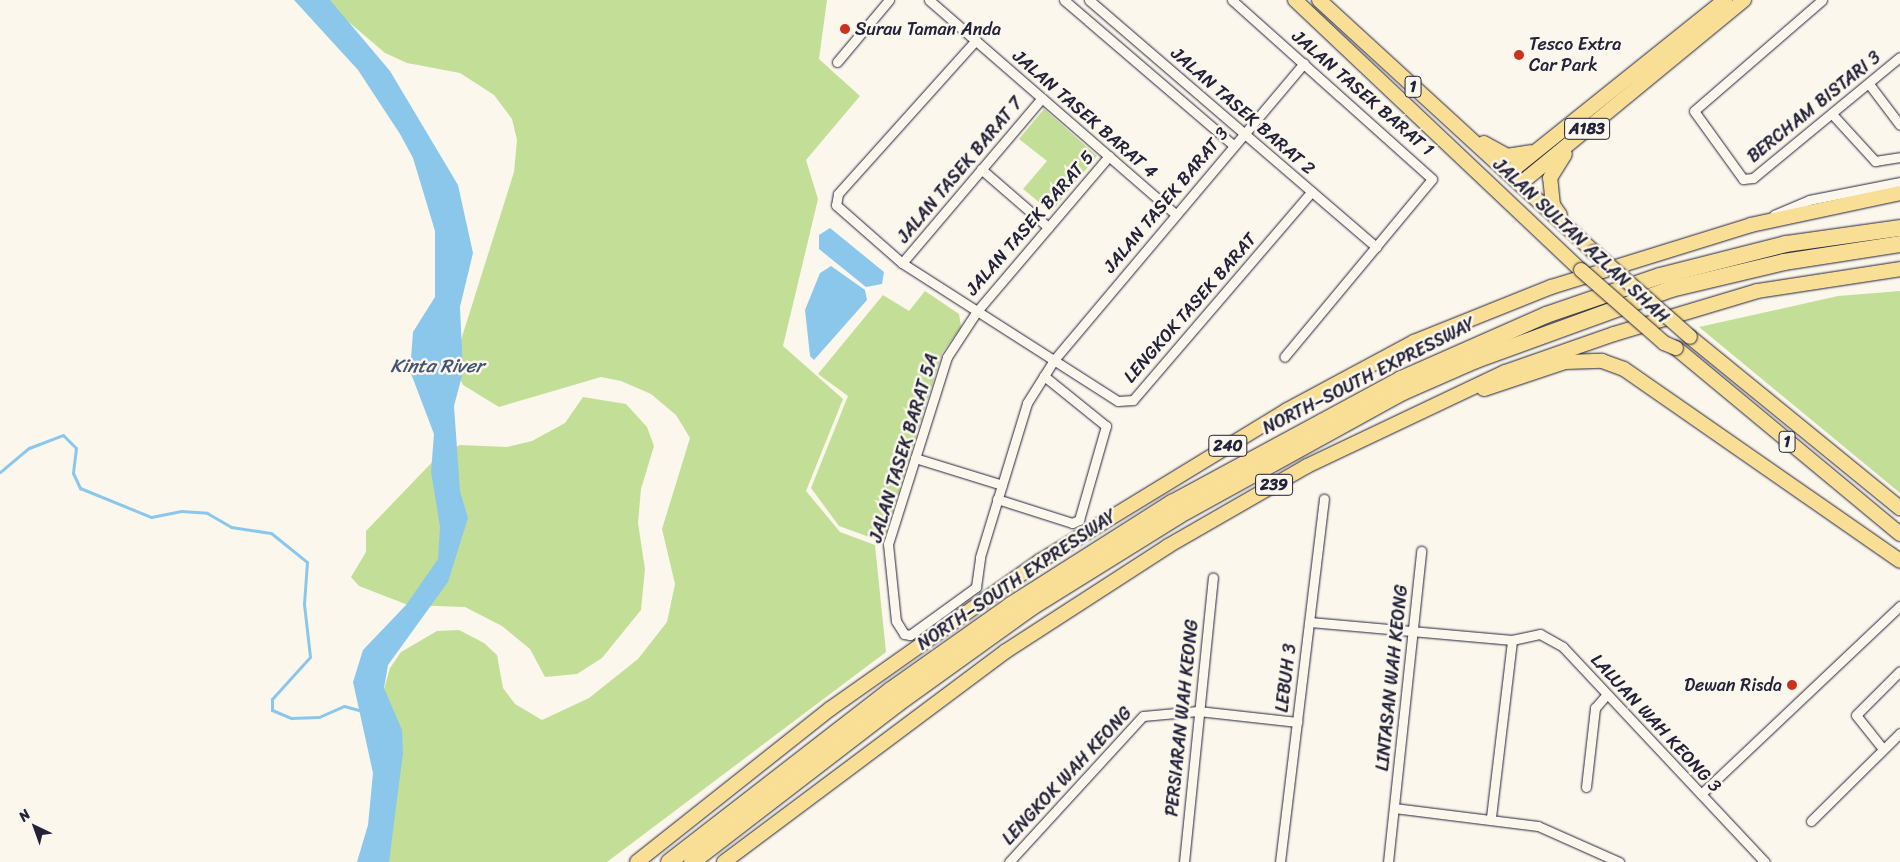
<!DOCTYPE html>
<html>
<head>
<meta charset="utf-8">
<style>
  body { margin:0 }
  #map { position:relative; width:1900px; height:862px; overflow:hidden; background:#fbf7ec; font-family:Sriracha,sans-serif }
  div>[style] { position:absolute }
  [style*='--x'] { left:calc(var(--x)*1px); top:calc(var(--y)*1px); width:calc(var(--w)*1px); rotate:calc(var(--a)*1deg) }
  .green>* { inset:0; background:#c3df97 }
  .water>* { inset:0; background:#8bc7eb }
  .stream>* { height:3px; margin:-1.5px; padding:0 1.5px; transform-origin:1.5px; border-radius:1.5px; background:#8bc7eb }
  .roads { filter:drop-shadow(0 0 1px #22223b) drop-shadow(0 0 1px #22223b) }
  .minor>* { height:9px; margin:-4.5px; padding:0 4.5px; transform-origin:4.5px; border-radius:4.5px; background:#fbf7ec }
  .primary>* { height:14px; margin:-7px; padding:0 7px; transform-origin:7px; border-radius:7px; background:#f9df96 }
  .motorway>* { height:16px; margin:-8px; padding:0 8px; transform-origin:8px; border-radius:8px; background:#f9df96 }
  .bridges { filter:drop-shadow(0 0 1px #22223b) drop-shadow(0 0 1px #22223b) }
  .primary-bridge>* { height:14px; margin:-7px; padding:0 7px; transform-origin:7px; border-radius:7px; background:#f9df96 }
  .dots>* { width:14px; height:14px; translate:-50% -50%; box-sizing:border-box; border:2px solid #fbf7ec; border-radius:50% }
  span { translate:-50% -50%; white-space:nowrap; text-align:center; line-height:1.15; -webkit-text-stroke:5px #fbf7ec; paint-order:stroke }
  .shield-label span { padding:1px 4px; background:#fbf7ec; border:1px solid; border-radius:4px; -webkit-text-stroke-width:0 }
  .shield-label { font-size:16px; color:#22223b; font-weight:700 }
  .poi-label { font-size:18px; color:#22223b }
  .left { translate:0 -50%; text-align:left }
  .right { translate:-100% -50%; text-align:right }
  .street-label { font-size:18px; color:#22223b }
  .water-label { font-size:19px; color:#425470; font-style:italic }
  .north { position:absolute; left:10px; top:802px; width:50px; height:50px; -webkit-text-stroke:4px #fbf7ec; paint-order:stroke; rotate:318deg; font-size:14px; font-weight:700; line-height:20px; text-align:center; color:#22223b }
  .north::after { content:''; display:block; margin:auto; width:18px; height:22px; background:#22223b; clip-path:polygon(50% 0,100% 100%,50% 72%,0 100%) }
</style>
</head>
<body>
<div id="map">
  <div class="green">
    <div style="clip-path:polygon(323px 0,827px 0,819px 59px,860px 96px,806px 160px,818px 199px,783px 346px,843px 399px,806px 491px,840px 532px,875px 545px,886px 652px,607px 862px,388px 862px,384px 689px,390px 668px,401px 652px,437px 631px,459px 630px,484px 643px,497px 655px,503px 688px,515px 704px,542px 720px,589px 698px,638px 659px,667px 622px,675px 584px,662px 529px,690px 438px,676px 415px,651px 394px,621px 381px,601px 377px,499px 407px,463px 385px,458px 375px,461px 340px,514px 172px,517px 140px,512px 119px,494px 95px,460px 73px,407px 63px,385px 53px)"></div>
    <div style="clip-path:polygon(1044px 109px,1097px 156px,1051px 212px,1023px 189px,1047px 161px,1019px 139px)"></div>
    <div style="clip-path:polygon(925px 291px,959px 314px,961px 327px,942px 353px,883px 542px,839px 526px,811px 488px,848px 396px,818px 374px,883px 295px,909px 311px)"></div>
    <div style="clip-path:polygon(1900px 291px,1900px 493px,1699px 327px,1838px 296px)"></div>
    <div style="clip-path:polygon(583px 397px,626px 404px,647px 427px,654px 446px,641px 489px,638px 523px,645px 569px,641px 610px,602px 658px,577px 674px,545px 677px,530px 649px,502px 626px,465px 607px,408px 605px,359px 586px,351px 577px,366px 552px,366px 531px,440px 454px,460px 445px,507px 447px,532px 441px,565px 423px)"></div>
  </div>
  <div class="water">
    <div style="clip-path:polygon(294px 0,330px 0,390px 71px,458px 185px,473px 253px,460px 307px,463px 372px,454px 406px,460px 491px,468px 518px,448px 582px,388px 665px,384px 688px,402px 730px,403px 753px,389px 862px,357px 862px,368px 825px,373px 773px,353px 682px,363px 650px,406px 605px,438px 559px,440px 527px,431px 472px,434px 434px,410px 371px,413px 332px,435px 297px,435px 231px,413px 158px,400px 134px,358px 70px)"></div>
    <div style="clip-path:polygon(830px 228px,884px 272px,882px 284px,866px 287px,819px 249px,819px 235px)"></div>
    <div style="clip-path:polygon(831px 266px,865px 290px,867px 300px,814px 360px,810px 356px,805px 310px,820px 273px)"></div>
  </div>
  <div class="stream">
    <div style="--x:0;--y:472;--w:38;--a:-40"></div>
    <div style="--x:29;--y:448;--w:36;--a:-21"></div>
    <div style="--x:63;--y:435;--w:18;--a:45"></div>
    <div style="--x:76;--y:448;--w:25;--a:97"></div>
    <div style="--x:73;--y:473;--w:17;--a:65"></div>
    <div style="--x:80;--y:488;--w:77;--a:22.2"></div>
    <div style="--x:151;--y:517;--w:31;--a:-11"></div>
    <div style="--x:181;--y:511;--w:26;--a:4"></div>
    <div style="--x:207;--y:513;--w:28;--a:30"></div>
    <div style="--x:231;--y:527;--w:40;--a:8.5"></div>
    <div style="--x:271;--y:533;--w:46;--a:38.9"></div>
    <div style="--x:307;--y:562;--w:42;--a:94.1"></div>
    <div style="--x:304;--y:604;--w:53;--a:83.5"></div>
    <div style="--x:310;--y:657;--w:57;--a:132.1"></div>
    <div style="--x:272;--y:699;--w:11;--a:90"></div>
    <div style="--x:272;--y:710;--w:21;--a:23"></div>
    <div style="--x:291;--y:718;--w:28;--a:-2"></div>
    <div style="--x:319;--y:717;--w:27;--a:-24"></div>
    <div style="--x:344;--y:706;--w:20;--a:15"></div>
  </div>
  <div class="roads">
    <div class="minor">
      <div style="--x:929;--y:0;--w:325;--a:41"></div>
      <div style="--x:1064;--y:0;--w:223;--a:40.6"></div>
      <div style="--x:1089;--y:0;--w:379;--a:40.7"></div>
      <div style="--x:1232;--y:0;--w:268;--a:41.8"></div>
      <div style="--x:1432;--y:179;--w:231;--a:129.7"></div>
      <div style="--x:1822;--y:0;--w:169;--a:139.1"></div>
      <div style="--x:1694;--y:111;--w:84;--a:54.2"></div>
      <div style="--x:1743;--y:179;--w:10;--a:-6"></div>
      <div style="--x:1753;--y:178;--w:190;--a:-39.5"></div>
      <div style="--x:976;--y:40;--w:207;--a:131.9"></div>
      <div style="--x:838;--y:194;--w:11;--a:100"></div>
      <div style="--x:836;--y:205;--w:88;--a:41.3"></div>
      <div style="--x:902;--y:263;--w:256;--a:32.6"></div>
      <div style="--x:1118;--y:401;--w:15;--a:-4"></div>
      <div style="--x:1133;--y:400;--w:274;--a:-49.4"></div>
      <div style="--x:837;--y:62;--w:81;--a:-50"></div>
      <div style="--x:1869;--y:84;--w:51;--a:52.9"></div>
      <div style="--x:1832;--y:114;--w:64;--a:47.5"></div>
      <div style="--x:1875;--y:161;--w:25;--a:-9"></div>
      <div style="--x:1109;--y:156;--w:204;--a:130.4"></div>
      <div style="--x:977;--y:311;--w:55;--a:123.1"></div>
      <div style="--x:947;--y:357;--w:196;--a:107.5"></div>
      <div style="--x:888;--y:544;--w:77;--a:84.1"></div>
      <div style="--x:896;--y:621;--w:15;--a:58"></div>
      <div style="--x:904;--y:634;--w:6;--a:9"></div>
      <div style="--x:910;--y:635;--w:82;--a:-36"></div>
      <div style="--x:976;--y:587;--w:30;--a:-82"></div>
      <div style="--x:980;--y:557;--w:161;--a:-73"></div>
      <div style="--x:1027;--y:403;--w:51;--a:-57.9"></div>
      <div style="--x:1054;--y:360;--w:388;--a:-49.9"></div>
      <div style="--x:981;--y:169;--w:89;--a:40.9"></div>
      <div style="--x:1774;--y:215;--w:38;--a:-23"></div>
      <div style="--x:1809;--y:200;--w:93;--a:-11.2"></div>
      <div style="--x:902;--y:263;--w:216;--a:-49.7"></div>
      <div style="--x:915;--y:458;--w:91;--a:17.2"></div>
      <div style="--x:997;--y:499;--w:79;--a:17.7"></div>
      <div style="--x:1072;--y:523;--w:8;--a:-23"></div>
      <div style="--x:1079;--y:520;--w:98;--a:-74"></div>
      <div style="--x:1106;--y:426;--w:80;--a:-141.1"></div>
      <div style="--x:1310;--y:622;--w:203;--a:5.1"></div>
      <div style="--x:1512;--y:640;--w:29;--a:-12"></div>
      <div style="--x:1540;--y:634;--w:26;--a:29"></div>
      <div style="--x:1563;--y:647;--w:295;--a:46.8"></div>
      <div style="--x:1883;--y:749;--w:43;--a:-128.5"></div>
      <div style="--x:1856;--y:715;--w:62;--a:-45"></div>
      <div style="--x:1586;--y:787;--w:80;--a:-83.5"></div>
      <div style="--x:1595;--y:708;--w:18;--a:-49"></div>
      <div style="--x:1701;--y:794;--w:274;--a:-43.4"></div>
      <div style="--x:1394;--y:808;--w:145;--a:7.1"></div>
      <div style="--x:1538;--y:826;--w:89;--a:24"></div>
      <div style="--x:1491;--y:817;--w:178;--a:-83.2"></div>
      <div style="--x:1811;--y:821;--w:125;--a:-44.7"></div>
      <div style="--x:1009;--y:862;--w:198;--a:-47.5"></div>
      <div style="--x:1143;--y:716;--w:55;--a:-5.2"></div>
      <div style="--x:1198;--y:711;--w:100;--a:6.3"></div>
      <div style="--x:1184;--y:862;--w:286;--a:-84.2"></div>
      <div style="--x:1280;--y:862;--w:366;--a:-83.1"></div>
      <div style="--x:1388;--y:862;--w:313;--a:-83.9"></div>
    </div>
    <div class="primary">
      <div style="--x:1295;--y:0;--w:393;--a:43.4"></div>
      <div style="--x:1319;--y:0;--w:373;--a:42.5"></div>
      <div style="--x:1484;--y:143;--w:26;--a:29"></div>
      <div style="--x:1507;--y:156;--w:24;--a:-9"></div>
      <div style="--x:1509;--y:173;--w:277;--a:-38.7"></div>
      <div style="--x:1520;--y:184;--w:290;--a:-39.4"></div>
      <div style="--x:1560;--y:215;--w:12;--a:-125"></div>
      <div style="--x:1553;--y:205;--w:27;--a:-96"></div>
      <div style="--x:1550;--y:178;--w:28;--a:-58"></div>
      <div style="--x:1690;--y:337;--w:271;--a:39.2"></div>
      <div style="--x:1676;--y:348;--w:291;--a:39.7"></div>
      <div style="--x:1484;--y:389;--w:85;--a:-18.4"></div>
      <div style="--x:1565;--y:362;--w:37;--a:-2"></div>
      <div style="--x:1602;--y:361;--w:23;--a:20"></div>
      <div style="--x:1624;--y:369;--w:336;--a:34.8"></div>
      <div style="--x:637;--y:862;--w:246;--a:-38.4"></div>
      <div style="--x:830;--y:709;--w:257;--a:-35.2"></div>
      <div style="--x:1040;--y:561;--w:289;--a:-31.4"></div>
      <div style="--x:1287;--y:410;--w:144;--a:-28.2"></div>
      <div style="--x:1414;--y:342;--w:148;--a:-21.9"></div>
      <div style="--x:1551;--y:287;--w:209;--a:-17.2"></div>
      <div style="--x:1751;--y:225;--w:152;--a:-12.1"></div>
      <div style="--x:724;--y:862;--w:352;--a:-36.8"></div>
      <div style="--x:1006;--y:651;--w:193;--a:-32.9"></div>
      <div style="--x:1168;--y:546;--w:160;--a:-29.9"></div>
      <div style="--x:1307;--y:466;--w:219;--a:-25.4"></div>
      <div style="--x:1505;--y:372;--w:115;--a:-19.2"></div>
      <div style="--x:1614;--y:334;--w:149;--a:-16.7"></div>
      <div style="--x:1757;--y:291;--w:145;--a:-8.7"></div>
    </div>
    <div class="motorway">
      <div style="--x:669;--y:862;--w:281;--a:-37.8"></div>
      <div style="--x:891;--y:690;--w:147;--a:-35.3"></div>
      <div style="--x:1011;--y:605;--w:191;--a:-32.4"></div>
      <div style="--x:1172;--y:503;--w:260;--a:-28.4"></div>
      <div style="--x:1401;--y:379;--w:158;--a:-23.8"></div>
      <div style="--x:1546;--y:315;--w:120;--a:-18.9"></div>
      <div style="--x:1660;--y:276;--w:130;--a:-14.3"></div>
      <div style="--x:1786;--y:244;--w:115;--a:-8"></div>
      <div style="--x:692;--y:862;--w:259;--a:-37.6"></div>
      <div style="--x:897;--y:704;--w:166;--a:-35.7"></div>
      <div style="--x:1032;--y:607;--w:172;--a:-31.9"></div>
      <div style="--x:1178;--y:516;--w:257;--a:-28.9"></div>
      <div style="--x:1403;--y:392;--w:80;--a:-23.7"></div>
      <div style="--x:1476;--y:360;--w:208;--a:-20"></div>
      <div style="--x:1671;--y:289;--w:116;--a:-13.4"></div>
      <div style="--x:1784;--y:262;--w:117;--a:-8.8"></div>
    </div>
  </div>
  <div class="bridges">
    <div class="primary-bridge">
      <div style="--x:1594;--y:252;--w:128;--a:41.5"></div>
      <div style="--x:1581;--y:270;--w:111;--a:41.3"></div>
      <div style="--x:1664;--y:343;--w:13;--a:23"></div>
    </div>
  </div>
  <div class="dots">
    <div style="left:845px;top:29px;background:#c8321e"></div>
    <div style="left:1519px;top:55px;background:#c8321e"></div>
    <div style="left:1792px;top:685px;background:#c8321e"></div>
  </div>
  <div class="shield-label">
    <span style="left:1413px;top:87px">1</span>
    <span style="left:1587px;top:129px">A183</span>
    <span style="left:1787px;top:442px">1</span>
    <span style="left:1228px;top:446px">240</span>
    <span style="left:1274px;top:485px">239</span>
  </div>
  <div class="poi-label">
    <span class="left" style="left:855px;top:29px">Surau Taman Anda</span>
    <span class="left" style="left:1529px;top:55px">Tesco Extra<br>Car Park</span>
    <span class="right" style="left:1782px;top:685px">Dewan Risda</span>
  </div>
  <div class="street-label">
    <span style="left:1363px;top:93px;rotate:41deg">JALAN TASEK BARAT 1</span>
    <span style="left:1814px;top:107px;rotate:-39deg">BERCHAM BISTARI 3</span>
    <span style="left:1243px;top:111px;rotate:41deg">JALAN TASEK BARAT 2</span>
    <span style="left:1085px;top:114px;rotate:41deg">JALAN TASEK BARAT 4</span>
    <span style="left:960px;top:170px;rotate:-50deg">JALAN TASEK BARAT 7</span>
    <span style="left:1166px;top:200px;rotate:-50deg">JALAN TASEK BARAT 3</span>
    <span style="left:1030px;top:223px;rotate:-49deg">JALAN TASEK BARAT 5</span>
    <span style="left:1581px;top:241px;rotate:43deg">JALAN SULTAN AZLAN SHAH</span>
    <span style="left:1190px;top:308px;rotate:-49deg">LENGKOK TASEK BARAT</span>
    <span style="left:1369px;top:376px;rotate:-27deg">NORTH–SOUTH EXPRESSWAY</span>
    <span style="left:904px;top:448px;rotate:-73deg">JALAN TASEK BARAT 5A</span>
    <span style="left:1017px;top:580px;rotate:-34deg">NORTH–SOUTH EXPRESSWAY</span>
    <span style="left:1286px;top:678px;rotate:-83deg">LEBUH 3</span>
    <span style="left:1392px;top:678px;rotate:-84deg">LINTASAN WAH KEONG</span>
    <span style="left:1182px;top:718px;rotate:-84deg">PERSIARAN WAH KEONG</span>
    <span style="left:1656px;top:723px;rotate:47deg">LALUAN WAH KEONG 3</span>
    <span style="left:1067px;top:776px;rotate:-47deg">LENGKOK WAH KEONG</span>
  </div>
  <div class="water-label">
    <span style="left:437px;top:366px">Kinta River</span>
  </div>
  <div class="north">N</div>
</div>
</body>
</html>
